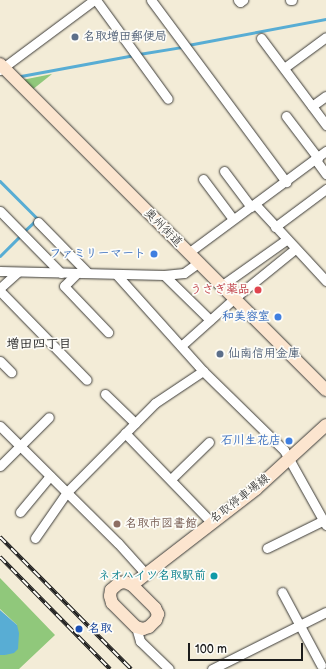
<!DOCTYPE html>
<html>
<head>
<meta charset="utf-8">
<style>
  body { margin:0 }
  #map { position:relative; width:326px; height:669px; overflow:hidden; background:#f3ecd7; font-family:"Balsamiq Sans","Klee One",sans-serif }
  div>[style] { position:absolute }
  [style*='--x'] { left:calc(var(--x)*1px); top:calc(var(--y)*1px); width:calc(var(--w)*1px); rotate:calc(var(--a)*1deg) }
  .green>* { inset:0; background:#90c87b }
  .water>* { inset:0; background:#58add4 }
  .stream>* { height:2.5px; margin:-1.25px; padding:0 1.25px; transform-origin:1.25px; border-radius:1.25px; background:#58add4 }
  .roads { filter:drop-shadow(0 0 1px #3c3b38) drop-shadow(0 0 1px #3c3b38) }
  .street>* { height:9px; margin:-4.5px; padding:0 4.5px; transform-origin:4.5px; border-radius:4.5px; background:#fff }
  .secondary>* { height:12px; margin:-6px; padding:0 6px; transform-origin:6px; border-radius:6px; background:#fce5cf }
  .rail>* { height:4px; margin-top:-2px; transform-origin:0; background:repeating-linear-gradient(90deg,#fdfcf7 0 8px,#1c1c1c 0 16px); box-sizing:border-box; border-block:1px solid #1c1c1c }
  .dots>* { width:11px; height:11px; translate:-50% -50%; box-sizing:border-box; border:2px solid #fdfcf7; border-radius:50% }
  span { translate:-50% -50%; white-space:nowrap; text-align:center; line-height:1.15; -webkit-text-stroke:3.5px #fdfcf7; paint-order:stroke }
  .service-label { font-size:12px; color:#4e5e75; font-weight:700 }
  .left { translate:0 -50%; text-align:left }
  .street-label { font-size:12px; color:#1c1c1c }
  .shop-label { font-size:12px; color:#366cbe; font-weight:700 }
  .right { translate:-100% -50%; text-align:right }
  .health-label { font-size:12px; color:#be3a42; font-weight:700 }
  .education-label { font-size:12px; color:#785e54; font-weight:700 }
  .culture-label { font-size:12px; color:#0d838f; font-weight:700 }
  .transit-label { font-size:12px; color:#164399; font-weight:700 }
  .neighbourhood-label { font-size:13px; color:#1c1c1c; font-weight:700 }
  .scale { position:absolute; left:188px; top:643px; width:115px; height:18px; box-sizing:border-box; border:2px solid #1c1c1c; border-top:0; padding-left:5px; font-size:12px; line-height:14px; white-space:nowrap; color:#1c1c1c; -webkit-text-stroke:3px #fdfcf7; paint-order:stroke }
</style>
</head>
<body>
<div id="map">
  <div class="green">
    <div style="clip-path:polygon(52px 74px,32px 90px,22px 80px)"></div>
    <div style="clip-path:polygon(0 578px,55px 635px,19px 669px,0 669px,0 655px,5px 655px,17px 625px,0 609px)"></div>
  </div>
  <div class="water">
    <div style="clip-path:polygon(0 610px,17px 625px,19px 633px,18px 649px,14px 653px,5px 655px,0 655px)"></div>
  </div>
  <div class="stream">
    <div style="--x:188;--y:45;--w:140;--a:-10.7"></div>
    <div style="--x:139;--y:54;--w:44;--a:-9.2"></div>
    <div style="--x:21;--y:76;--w:115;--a:-10.5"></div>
    <div style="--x:0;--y:181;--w:54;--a:45"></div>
    <div style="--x:38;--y:219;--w:19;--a:137"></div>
    <div style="--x:0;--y:256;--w:30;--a:-45"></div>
  </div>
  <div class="roads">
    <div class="street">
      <div style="--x:96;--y:0;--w:122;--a:54"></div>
      <div style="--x:151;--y:0;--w:227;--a:53.4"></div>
      <div style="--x:238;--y:0;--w:3;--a:45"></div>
      <div style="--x:240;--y:2;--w:4;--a:-34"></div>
      <div style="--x:290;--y:0;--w:2;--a:0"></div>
      <div style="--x:261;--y:38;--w:109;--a:53.2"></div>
      <div style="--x:284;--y:68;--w:52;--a:-36.4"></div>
      <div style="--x:0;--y:70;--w:117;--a:-36.7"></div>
      <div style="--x:312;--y:106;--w:17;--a:-36"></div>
      <div style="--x:286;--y:116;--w:53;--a:52.7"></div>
      <div style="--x:315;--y:159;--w:19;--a:54"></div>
      <div style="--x:224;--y:171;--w:45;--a:53.1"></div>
      <div style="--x:203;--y:179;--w:50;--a:53.1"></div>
      <div style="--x:255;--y:204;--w:105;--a:47.3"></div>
      <div style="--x:0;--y:211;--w:87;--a:45.5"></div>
      <div style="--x:38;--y:222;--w:71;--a:45.6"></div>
      <div style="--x:275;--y:227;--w:64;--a:-36.7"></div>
      <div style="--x:188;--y:253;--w:172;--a:-36.5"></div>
      <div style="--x:0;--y:271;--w:164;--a:1.4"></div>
      <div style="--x:164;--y:275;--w:20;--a:-6"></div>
      <div style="--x:184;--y:273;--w:17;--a:-36"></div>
      <div style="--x:77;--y:273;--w:18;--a:135"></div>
      <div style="--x:64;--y:286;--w:64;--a:46.3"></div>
      <div style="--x:116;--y:274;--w:130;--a:48.1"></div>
      <div style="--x:203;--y:371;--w:113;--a:44.3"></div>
      <div style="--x:284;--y:450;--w:86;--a:60.8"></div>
      <div style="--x:164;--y:275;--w:64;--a:44.4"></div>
      <div style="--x:221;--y:286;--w:80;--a:-35.3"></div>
      <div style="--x:0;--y:288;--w:24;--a:-42"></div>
      <div style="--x:0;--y:291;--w:124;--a:45.7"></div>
      <div style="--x:181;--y:346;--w:75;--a:-41.8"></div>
      <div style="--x:237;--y:296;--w:75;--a:-39"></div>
      <div style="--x:0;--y:361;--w:16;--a:45"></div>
      <div style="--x:105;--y:394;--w:42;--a:44"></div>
      <div style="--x:0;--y:426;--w:166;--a:44.8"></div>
      <div style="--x:118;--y:543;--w:40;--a:48"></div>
      <div style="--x:125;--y:433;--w:124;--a:46"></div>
      <div style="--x:0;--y:466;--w:69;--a:-45"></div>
      <div style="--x:171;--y:479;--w:53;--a:-44.2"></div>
      <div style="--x:20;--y:512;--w:47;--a:-50.2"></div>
      <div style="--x:35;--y:538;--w:56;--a:-55.2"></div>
      <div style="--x:67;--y:492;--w:125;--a:-45.3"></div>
      <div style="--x:155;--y:403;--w:58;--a:-33.7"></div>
      <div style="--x:267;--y:548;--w:61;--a:-26.1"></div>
      <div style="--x:282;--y:592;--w:83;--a:61.9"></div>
      <div style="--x:136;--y:627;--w:15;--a:74"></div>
      <div style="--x:140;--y:641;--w:40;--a:44"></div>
      <div style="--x:212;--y:669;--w:127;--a:-26.6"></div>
    </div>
    <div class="secondary">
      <div style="--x:0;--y:64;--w:461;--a:45"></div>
      <div style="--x:125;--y:582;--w:8;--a:23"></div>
      <div style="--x:132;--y:585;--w:33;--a:45"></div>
      <div style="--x:155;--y:608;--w:7;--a:63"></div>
      <div style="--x:158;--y:614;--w:6;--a:108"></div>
      <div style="--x:156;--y:620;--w:10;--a:135"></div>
      <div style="--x:149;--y:627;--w:6;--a:162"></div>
      <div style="--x:143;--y:629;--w:7;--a:-164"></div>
      <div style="--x:136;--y:627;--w:34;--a:-135"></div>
      <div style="--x:112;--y:603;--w:7;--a:-106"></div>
      <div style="--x:110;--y:596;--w:6;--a:-81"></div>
      <div style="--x:111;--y:590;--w:11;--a:-41"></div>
      <div style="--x:119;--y:583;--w:6;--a:-9"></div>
      <div style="--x:132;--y:585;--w:157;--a:-37.7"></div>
      <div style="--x:256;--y:489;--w:95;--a:-42.4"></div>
    </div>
  </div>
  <div class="rail">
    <div style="--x:0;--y:537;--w:186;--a:45.2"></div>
    <div style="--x:0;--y:557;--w:157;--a:45.5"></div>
  </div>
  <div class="dots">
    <div style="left:75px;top:37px;background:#5c6f8a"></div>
    <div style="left:154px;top:254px;background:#3f7fe0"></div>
    <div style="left:258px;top:290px;background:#e0444e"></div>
    <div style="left:278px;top:317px;background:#3f7fe0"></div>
    <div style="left:220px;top:354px;background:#5c6f8a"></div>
    <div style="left:289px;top:441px;background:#3f7fe0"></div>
    <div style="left:117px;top:524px;background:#8d6e63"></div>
    <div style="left:214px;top:576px;background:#0f9aa8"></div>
    <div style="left:79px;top:629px;background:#1a4fb4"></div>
  </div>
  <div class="service-label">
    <span class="left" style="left:83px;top:37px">名取増田郵便局</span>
    <span class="left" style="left:228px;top:354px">仙南信用金庫</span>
  </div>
  <div class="street-label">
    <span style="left:163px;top:228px;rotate:45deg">奥州街道</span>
    <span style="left:240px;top:499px;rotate:-38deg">名取停車場線</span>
  </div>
  <div class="shop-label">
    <span class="right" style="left:146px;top:254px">ファミリーマート</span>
    <span class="right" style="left:270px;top:317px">和美容室</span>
    <span class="right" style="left:281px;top:441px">石川生花店</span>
  </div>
  <div class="health-label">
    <span class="right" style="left:250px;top:290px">うさぎ薬品</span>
  </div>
  <div class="education-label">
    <span class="left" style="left:125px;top:524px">名取市図書館</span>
  </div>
  <div class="culture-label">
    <span class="right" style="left:206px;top:576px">ネオハイツ名取駅前</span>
  </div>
  <div class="transit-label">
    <span class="left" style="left:88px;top:629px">名取</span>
  </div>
  <div class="neighbourhood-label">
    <span style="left:39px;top:344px">増田四丁目</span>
  </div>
  <div class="scale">100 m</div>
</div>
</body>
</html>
